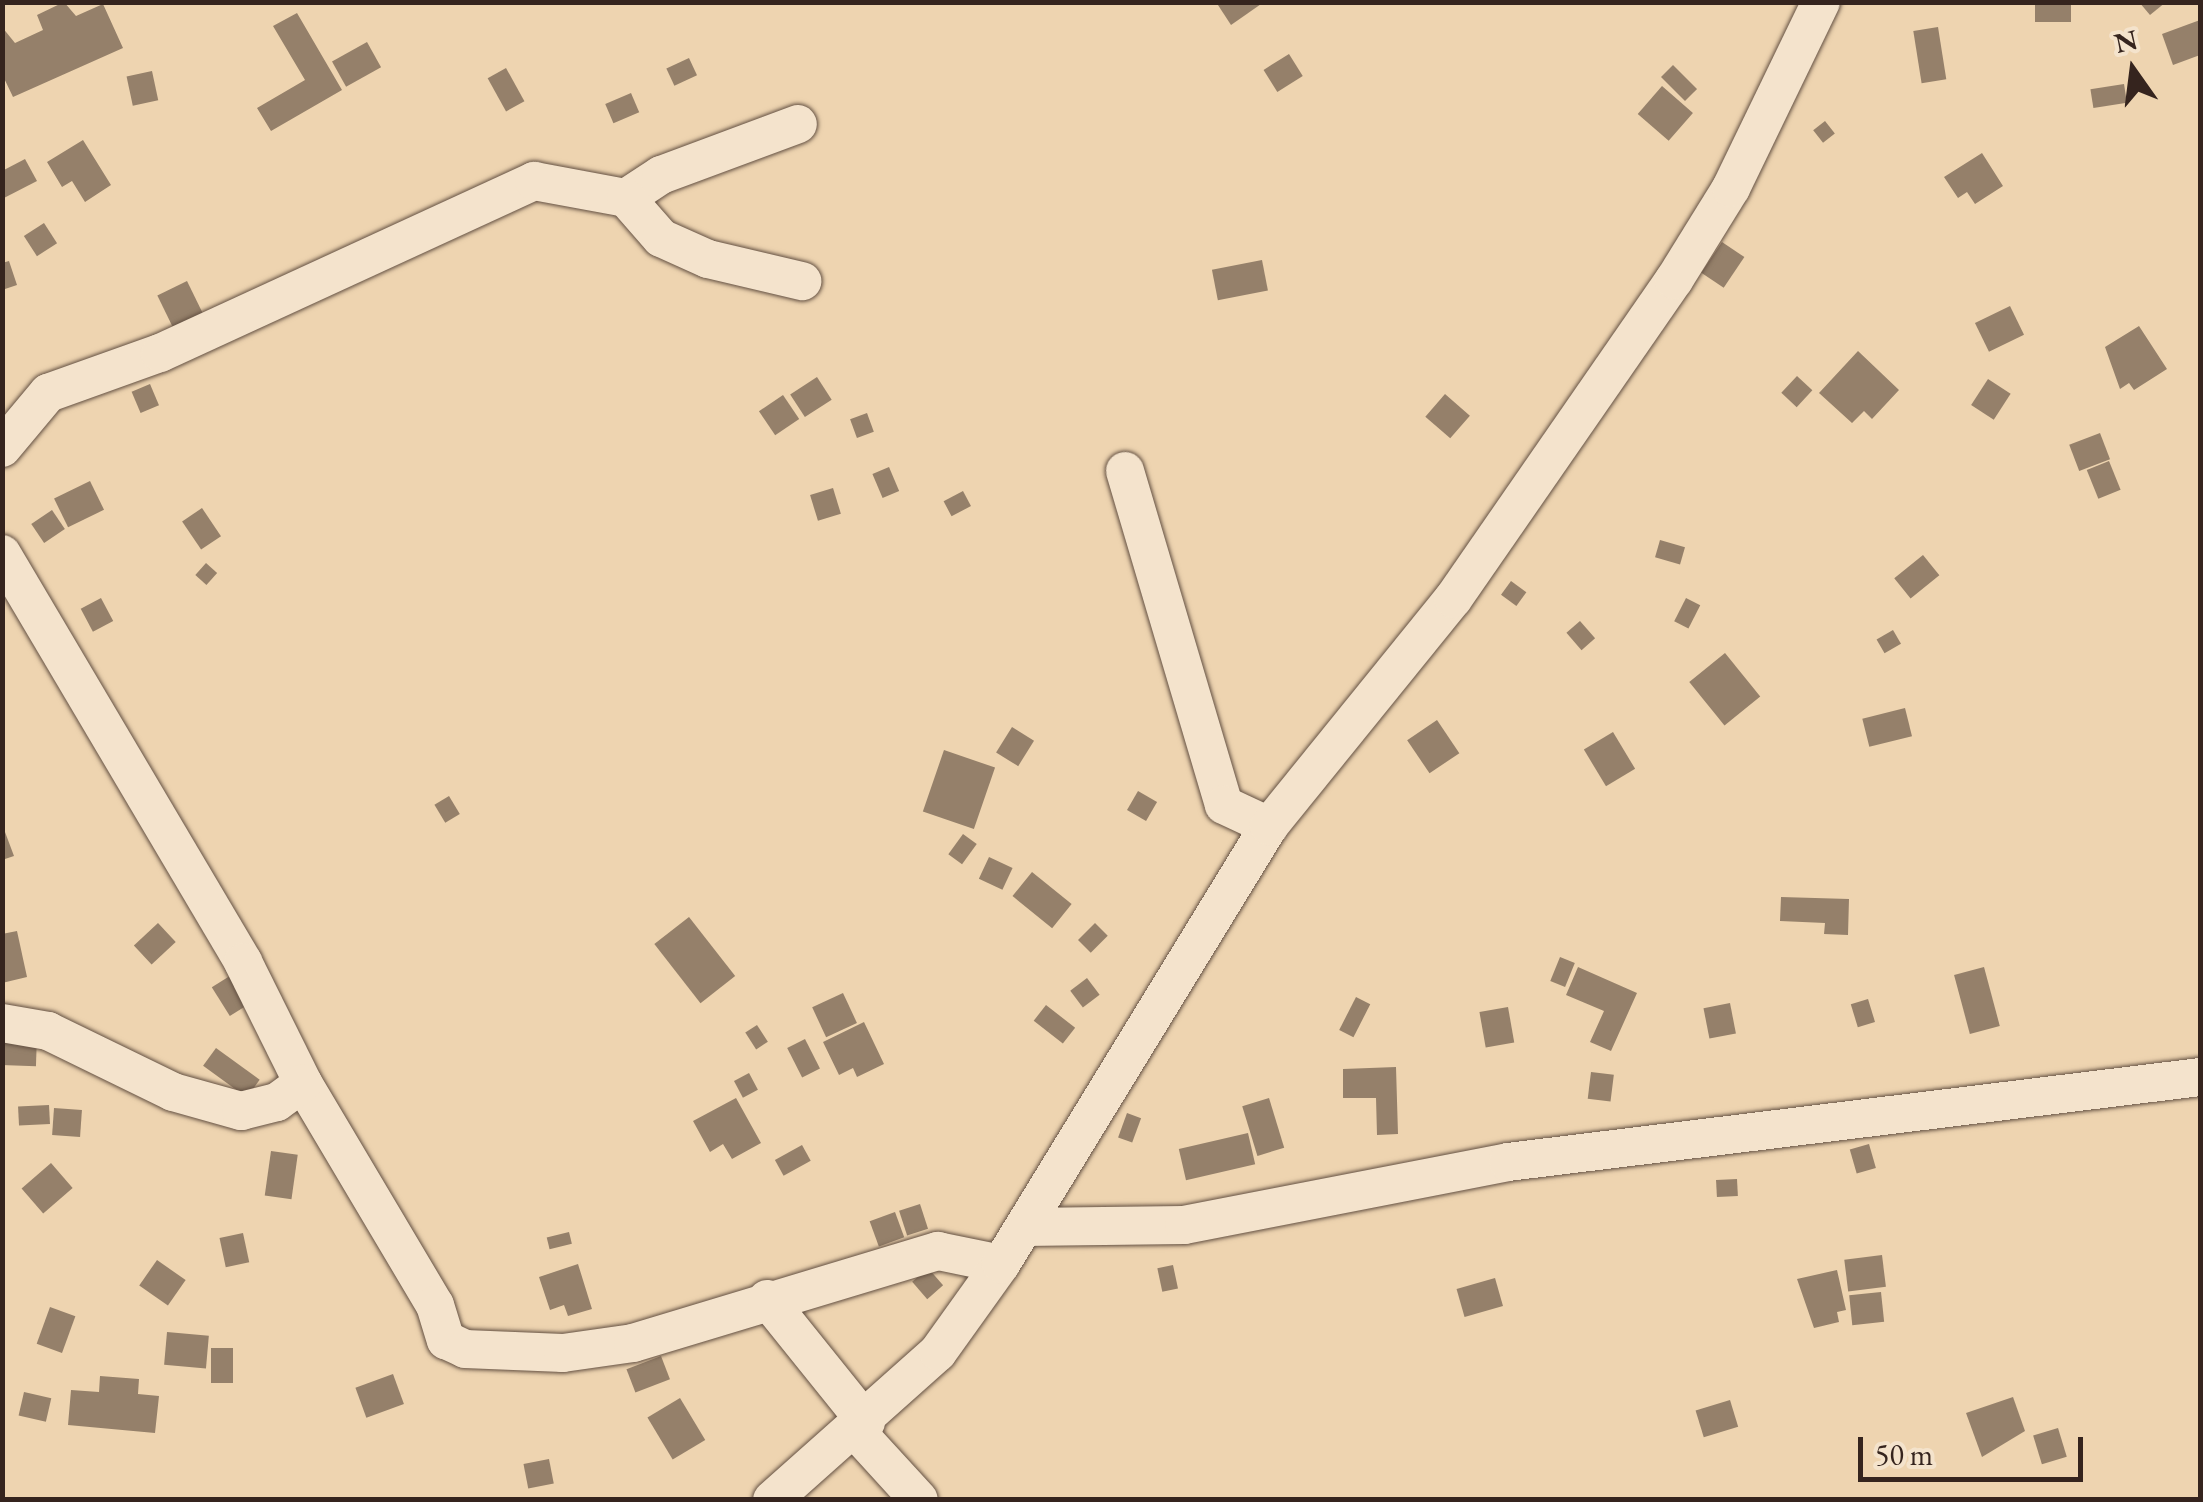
<!DOCTYPE html>
<html>
<head>
<meta charset="utf-8">
<style>
  body { margin:0 }
  #map { position:relative; width:2203px; height:1502px; overflow:hidden; background:#eed4b0; font-family:"EB Garamond",serif }
  div>[style] { position:absolute }
  [style*='--x'] { left:calc(var(--x)*1px); top:calc(var(--y)*1px); width:calc(var(--w)*1px); rotate:calc(var(--a)*1deg) }
  .building>* { inset:0; background:#95806a; transform-origin:0 0 }
  .roads { filter:drop-shadow(0 0 2px #635042) drop-shadow(0 0 2px #635042) }
  .minor>* { height:38px; margin:-19px; padding:0 19px; transform-origin:19px; border-radius:19px; background:#f4e3cc }
  span { translate:-50% -50%; white-space:nowrap; text-align:center; line-height:1.15; -webkit-text-stroke:8px #f4e3cc; paint-order:stroke }
  .frame { position:absolute; inset:0; border:5px solid #35241e; pointer-events:none }
  .north { position:absolute; left:2083px; top:20px; width:100px; height:100px; -webkit-text-stroke:8px #f4e3cc; paint-order:stroke; rotate:346deg; font-size:28px; font-weight:700; line-height:40px; text-align:center; color:#35241e }
  .north::after { content:''; display:block; margin:auto; width:35px; height:45px; background:#35241e; clip-path:polygon(50% 0,100% 100%,50% 72%,0 100%) }
  .scale { position:absolute; left:1858px; top:1437px; width:225px; height:45px; box-sizing:border-box; border:5px solid #35241e; border-top:0; padding-left:12px; font-size:30px; line-height:35px; white-space:nowrap; color:#35241e; -webkit-text-stroke:8px #f4e3cc; paint-order:stroke }
</style>
</head>
<body>
<div id="map">
  <div class="building">
    <div style="clip-path:polygon(64px 2px,76px 16px,103px 4px,123px 48px,13px 97px,2px 74px,2px 27px,15px 43px,43px 30px,37px 15px)"></div>
    <div style="clip-path:polygon(1216px 2px,1264px 2px,1231px 25px)"></div>
    <div style="left:2035px;top:2px;width:36px;height:20px"></div>
    <div style="clip-path:polygon(2139px 2px,2166px 2px,2150px 15px)"></div>
    <div style="clip-path:polygon(297px 13px,342px 90px,271px 131px,257px 108px,305px 80px,273px 26px)"></div>
    <div style="clip-path:polygon(2200px 20px,2200px 55px,2173px 65px,2162px 34px)"></div>
    <div style="left:1938px;top:27px;width:53px;height:25px;rotate:81deg"></div>
    <div style="left:367px;top:42px;width:29px;height:40px;rotate:61deg"></div>
    <div style="left:1289px;top:54px;width:26px;height:30px;rotate:58deg"></div>
    <div style="left:689px;top:58px;width:19px;height:25px;rotate:65deg"></div>
    <div style="left:1673px;top:65px;width:34px;height:17px;rotate:45deg"></div>
    <div style="left:506px;top:68px;width:38px;height:21px;rotate:61deg"></div>
    <div style="left:152px;top:71px;width:30px;height:26px;rotate:78deg"></div>
    <div style="left:2124px;top:84px;width:19px;height:34px;rotate:81deg"></div>
    <div style="left:1662px;top:86px;width:41px;height:37px;rotate:41deg"></div>
    <div style="left:631px;top:93px;width:21px;height:28px;rotate:67deg"></div>
    <div style="left:1825px;top:121px;width:16px;height:15px;rotate:52deg"></div>
    <div style="clip-path:polygon(83px 140px,111px 185px,85px 202px,72px 181px,62px 187px,47px 162px)"></div>
    <div style="clip-path:polygon(1982px 153px,2003px 186px,1975px 204px,1967px 192px,1958px 198px,1944px 177px)"></div>
    <div style="clip-path:polygon(25px 159px,37px 181px,2px 199px,2px 171px)"></div>
    <div style="left:44px;top:223px;width:24px;height:24px;rotate:57deg"></div>
    <div style="left:1722px;top:242px;width:27px;height:37px;rotate:34deg"></div>
    <div style="left:1262px;top:260px;width:31px;height:51px;rotate:79deg"></div>
    <div style="clip-path:polygon(9px 261px,17px 285px,2px 290px,2px 263px)"></div>
    <div style="left:187px;top:281px;width:39px;height:33px;rotate:64deg"></div>
    <div style="left:2010px;top:306px;width:32px;height:39px;rotate:64deg"></div>
    <div style="clip-path:polygon(2139px 326px,2167px 369px,2134px 390px,2129px 383px,2120px 389px,2105px 347px)"></div>
    <div style="clip-path:polygon(1858px 351px,1899px 390px,1872px 419px,1864px 411px,1852px 423px,1819px 393px)"></div>
    <div style="left:1797px;top:376px;width:21px;height:23px;rotate:43deg"></div>
    <div style="left:817px;top:377px;width:27px;height:32px;rotate:57deg"></div>
    <div style="left:1988px;top:379px;width:27px;height:31px;rotate:33deg"></div>
    <div style="left:150px;top:384px;width:23px;height:20px;rotate:67deg"></div>
    <div style="left:1445px;top:394px;width:33px;height:30px;rotate:41deg"></div>
    <div style="left:783px;top:395px;width:29px;height:29px;rotate:56deg"></div>
    <div style="left:867px;top:413px;width:20px;height:18px;rotate:70deg"></div>
    <div style="left:2100px;top:433px;width:28px;height:33px;rotate:69deg"></div>
    <div style="left:2109px;top:461px;width:31px;height:24px;rotate:68deg"></div>
    <div style="left:889px;top:467px;width:26px;height:18px;rotate:67deg"></div>
    <div style="left:90px;top:481px;width:32px;height:40px;rotate:64deg"></div>
    <div style="left:833px;top:488px;width:27px;height:24px;rotate:73deg"></div>
    <div style="left:963px;top:491px;width:17px;height:22px;rotate:62deg"></div>
    <div style="left:202px;top:508px;width:34px;height:24px;rotate:56deg"></div>
    <div style="left:52px;top:510px;width:23px;height:25px;rotate:56deg"></div>
    <div style="left:1660px;top:540px;width:26px;height:18px;rotate:16deg"></div>
    <div style="left:1923px;top:555px;width:26px;height:37px;rotate:51deg"></div>
    <div style="left:206px;top:563px;width:15px;height:16px;rotate:42deg"></div>
    <div style="left:1511px;top:581px;width:19px;height:17px;rotate:36deg"></div>
    <div style="left:101px;top:598px;width:26px;height:23px;rotate:62deg"></div>
    <div style="left:1686px;top:598px;width:16px;height:26px;rotate:27deg"></div>
    <div style="left:1580px;top:621px;width:23px;height:18px;rotate:49deg"></div>
    <div style="left:1893px;top:630px;width:16px;height:19px;rotate:60deg"></div>
    <div style="left:1725px;top:653px;width:56px;height:46px;rotate:51deg"></div>
    <div style="left:1905px;top:708px;width:29px;height:44px;rotate:76deg"></div>
    <div style="left:1437px;top:720px;width:40px;height:36px;rotate:56deg"></div>
    <div style="left:1012px;top:727px;width:26px;height:30px;rotate:32deg"></div>
    <div style="left:1613px;top:732px;width:43px;height:34px;rotate:59deg"></div>
    <div style="left:944px;top:750px;width:54px;height:65px;rotate:19deg"></div>
    <div style="left:1138px;top:791px;width:22px;height:22px;rotate:30deg"></div>
    <div style="left:449px;top:796px;width:21px;height:17px;rotate:59deg"></div>
    <div style="clip-path:polygon(2px 824px,14px 856px,2px 860px)"></div>
    <div style="left:963px;top:834px;width:17px;height:25px;rotate:36deg"></div>
    <div style="left:989px;top:857px;width:26px;height:24px;rotate:25deg"></div>
    <div style="left:1032px;top:872px;width:51px;height:31px;rotate:39deg"></div>
    <div style="clip-path:polygon(1781px 897px,1849px 899px,1848px 935px,1824px 934px,1825px 923px,1780px 921px)"></div>
    <div style="left:689px;top:917px;width:75px;height:44px;rotate:52deg"></div>
    <div style="left:158px;top:923px;width:26px;height:33px;rotate:47deg"></div>
    <div style="left:1095px;top:923px;width:18px;height:24px;rotate:45deg"></div>
    <div style="clip-path:polygon(17px 931px,27px 977px,2px 983px,2px 934px)"></div>
    <div style="left:1560px;top:957px;width:16px;height:26px;rotate:22deg"></div>
    <div style="clip-path:polygon(1578px 967px,1637px 993px,1611px 1051px,1590px 1042px,1604px 1011px,1566px 995px)"></div>
    <div style="left:1984px;top:967px;width:61px;height:31px;rotate:75deg"></div>
    <div style="left:233px;top:974px;width:34px;height:25px;rotate:58deg"></div>
    <div style="left:1087px;top:978px;width:21px;height:21px;rotate:53deg"></div>
    <div style="left:843px;top:993px;width:33px;height:34px;rotate:65deg"></div>
    <div style="left:1356px;top:997px;width:16px;height:37px;rotate:27deg"></div>
    <div style="left:1868px;top:999px;width:24px;height:18px;rotate:73deg"></div>
    <div style="left:1730px;top:1003px;width:31px;height:27px;rotate:79deg"></div>
    <div style="left:1046px;top:1005px;width:37px;height:20px;rotate:38deg"></div>
    <div style="left:1508px;top:1007px;width:36px;height:29px;rotate:80deg"></div>
    <div style="clip-path:polygon(864px 1022px,884px 1064px,857px 1077px,853px 1068px,839px 1075px,823px 1042px)"></div>
    <div style="left:757px;top:1025px;width:20px;height:14px;rotate:57deg"></div>
    <div style="left:2px;top:1035px;width:35px;height:30px;rotate:2deg"></div>
    <div style="left:805px;top:1039px;width:33px;height:20px;rotate:63deg"></div>
    <div style="left:216px;top:1048px;width:54px;height:22px;rotate:36deg"></div>
    <div style="clip-path:polygon(1396px 1067px,1398px 1134px,1377px 1135px,1376px 1098px,1343px 1098px,1343px 1069px)"></div>
    <div style="left:1591px;top:1072px;width:23px;height:27px;rotate:7deg"></div>
    <div style="left:749px;top:1073px;width:19px;height:17px;rotate:62deg"></div>
    <div style="clip-path:polygon(736px 1098px,761px 1143px,732px 1159px,723px 1144px,710px 1152px,693px 1121px)"></div>
    <div style="left:1269px;top:1098px;width:52px;height:28px;rotate:73deg"></div>
    <div style="left:49px;top:1105px;width:19px;height:31px;rotate:87deg"></div>
    <div style="left:54px;top:1108px;width:28px;height:27px;rotate:4deg"></div>
    <div style="left:1127px;top:1113px;width:15px;height:26px;rotate:20deg"></div>
    <div style="left:1248px;top:1133px;width:32px;height:71px;rotate:77deg"></div>
    <div style="left:1869px;top:1144px;width:25px;height:20px;rotate:74deg"></div>
    <div style="left:802px;top:1145px;width:18px;height:31px;rotate:61deg"></div>
    <div style="left:271px;top:1151px;width:27px;height:45px;rotate:8deg"></div>
    <div style="left:51px;top:1163px;width:33px;height:39px;rotate:49deg"></div>
    <div style="left:1737px;top:1179px;width:17px;height:21px;rotate:87deg"></div>
    <div style="left:920px;top:1204px;width:26px;height:22px;rotate:72deg"></div>
    <div style="left:895px;top:1212px;width:27px;height:27px;rotate:70deg"></div>
    <div style="left:569px;top:1232px;width:12px;height:23px;rotate:76deg"></div>
    <div style="left:243px;top:1233px;width:30px;height:24px;rotate:78deg"></div>
    <div style="left:1882px;top:1255px;width:32px;height:38px;rotate:83deg"></div>
    <div style="left:157px;top:1260px;width:35px;height:31px;rotate:35deg"></div>
    <div style="clip-path:polygon(578px 1264px,592px 1309px,568px 1316px,564px 1305px,550px 1310px,539px 1277px)"></div>
    <div style="left:1173px;top:1265px;width:24px;height:16px;rotate:78deg"></div>
    <div style="left:928px;top:1268px;width:23px;height:21px;rotate:49deg"></div>
    <div style="clip-path:polygon(1837px 1270px,1846px 1310px,1837px 1312px,1839px 1322px,1814px 1328px,1797px 1279px)"></div>
    <div style="left:1495px;top:1278px;width:29px;height:40px;rotate:74deg"></div>
    <div style="left:1881px;top:1292px;width:30px;height:32px;rotate:84deg"></div>
    <div style="left:50px;top:1307px;width:27px;height:39px;rotate:20deg"></div>
    <div style="left:167px;top:1332px;width:42px;height:33px;rotate:5deg"></div>
    <div style="left:211px;top:1348px;width:22px;height:35px"></div>
    <div style="left:661px;top:1356px;width:25px;height:37px;rotate:69deg"></div>
    <div style="left:393px;top:1374px;width:32px;height:40px;rotate:70deg"></div>
    <div style="clip-path:polygon(100px 1376px,139px 1379px,138px 1394px,159px 1396px,155px 1433px,68px 1425px,71px 1390px,99px 1392px)"></div>
    <div style="left:24px;top:1392px;width:28px;height:24px;rotate:13deg"></div>
    <div style="clip-path:polygon(2013px 1397px,2025px 1431px,1982px 1457px,1966px 1413px)"></div>
    <div style="left:680px;top:1398px;width:49px;height:38px;rotate:59deg"></div>
    <div style="left:1730px;top:1400px;width:28px;height:36px;rotate:73deg"></div>
    <div style="left:2058px;top:1428px;width:30px;height:26px;rotate:73deg"></div>
    <div style="left:549px;top:1459px;width:25px;height:26px;rotate:79deg"></div>
  </div>
  <div class="roads">
    <div class="minor">
      <div style="--x:626;--y:198;--w:42;--a:-33.3"></div>
      <div style="--x:661;--y:175;--w:146;--a:-20.4"></div>
      <div style="--x:2;--y:448;--w:72;--a:-50.1"></div>
      <div style="--x:48;--y:393;--w:119;--a:-19.7"></div>
      <div style="--x:160;--y:353;--w:412;--a:-24.7"></div>
      <div style="--x:534;--y:181;--w:94;--a:10.5"></div>
      <div style="--x:626;--y:198;--w:53;--a:48.8"></div>
      <div style="--x:661;--y:238;--w:51;--a:24.1"></div>
      <div style="--x:708;--y:259;--w:97;--a:13.2"></div>
      <div style="--x:1125;--y:471;--w:348;--a:73.5"></div>
      <div style="--x:1224;--y:805;--w:50;--a:25"></div>
      <div style="--x:2;--y:554;--w:474;--a:59.4"></div>
      <div style="--x:243;--y:962;--w:135;--a:63.6"></div>
      <div style="--x:303;--y:1083;--w:258;--a:59.3"></div>
      <div style="--x:435;--y:1305;--w:37;--a:73"></div>
      <div style="--x:446;--y:1340;--w:21;--a:25"></div>
      <div style="--x:465;--y:1349;--w:98;--a:2.3"></div>
      <div style="--x:563;--y:1353;--w:71;--a:-8.1"></div>
      <div style="--x:633;--y:1343;--w:319;--a:-16.8"></div>
      <div style="--x:938;--y:1251;--w:64;--a:11.7"></div>
      <div style="--x:2;--y:1023;--w:47;--a:9.9"></div>
      <div style="--x:48;--y:1031;--w:139;--a:26"></div>
      <div style="--x:173;--y:1092;--w:71;--a:15.6"></div>
      <div style="--x:241;--y:1111;--w:37;--a:-14"></div>
      <div style="--x:277;--y:1102;--w:32;--a:-36"></div>
      <div style="--x:1024;--y:1227;--w:160;--a:-0.7"></div>
      <div style="--x:1184;--y:1225;--w:330;--a:-11"></div>
      <div style="--x:1508;--y:1162;--w:697;--a:-7"></div>
      <div style="--x:767;--y:1299;--w:158;--a:51.2"></div>
      <div style="--x:856;--y:1431;--w:93;--a:47.6"></div>
      <div style="--x:772;--y:1500;--w:222;--a:-41.7"></div>
      <div style="--x:938;--y:1352;--w:108;--a:-54.4"></div>
      <div style="--x:1001;--y:1264;--w:513;--a:-58.54"></div>
      <div style="--x:1269;--y:826;--w:292;--a:-51"></div>
      <div style="--x:1453;--y:599;--w:388;--a:-55.3"></div>
      <div style="--x:1674;--y:280;--w:108;--a:-58.2"></div>
      <div style="--x:1731;--y:188;--w:207;--a:-64.2"></div>
    </div>
  </div>
  <div class="frame"></div>
  <div class="north">N</div>
  <div class="scale">50 m</div>
</div>
</body>
</html>
